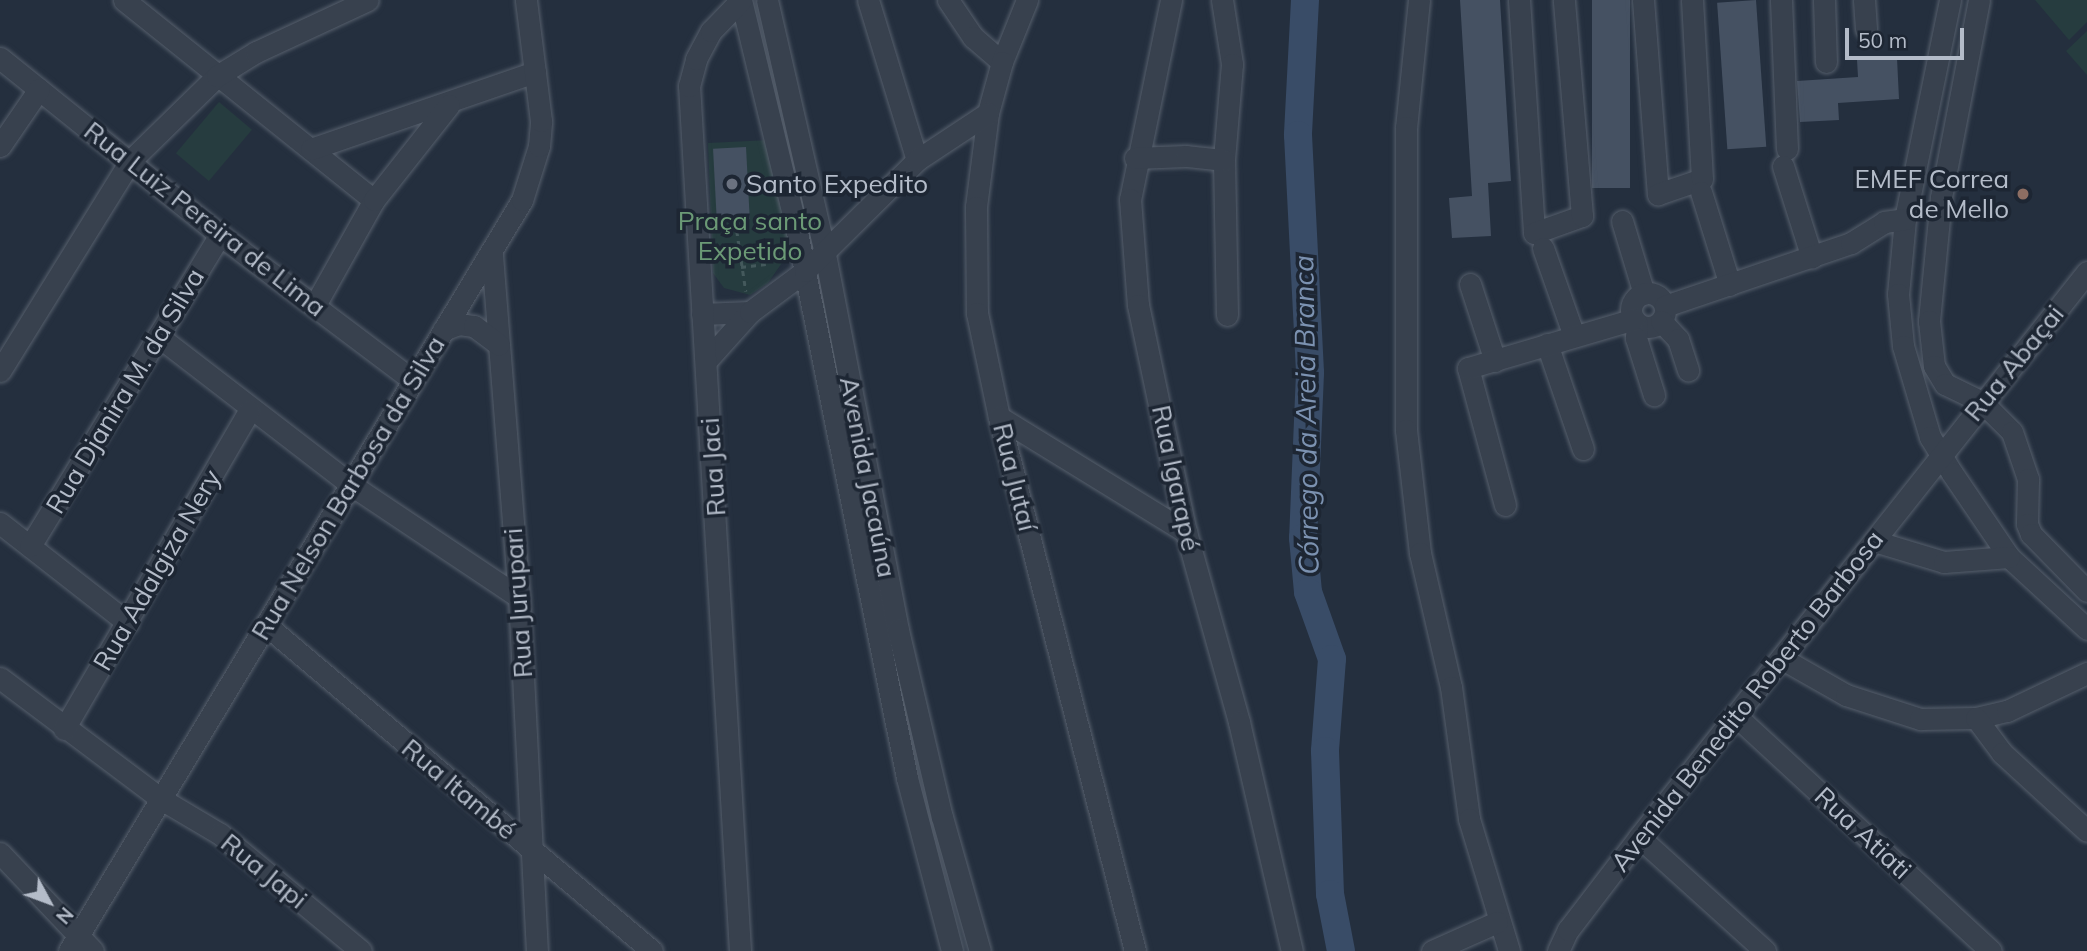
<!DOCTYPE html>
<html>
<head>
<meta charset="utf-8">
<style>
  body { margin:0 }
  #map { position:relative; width:2087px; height:951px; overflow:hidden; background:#242f3e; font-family:Mulish,sans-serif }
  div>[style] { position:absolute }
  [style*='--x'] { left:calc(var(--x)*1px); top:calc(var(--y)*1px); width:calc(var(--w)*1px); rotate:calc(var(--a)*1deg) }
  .green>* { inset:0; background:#263c3f; transform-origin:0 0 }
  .river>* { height:28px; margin:-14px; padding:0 14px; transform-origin:14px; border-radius:14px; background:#394c67 }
  .building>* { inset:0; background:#455162; transform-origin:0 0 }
  .path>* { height:2.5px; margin-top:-1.25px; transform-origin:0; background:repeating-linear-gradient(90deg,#44595c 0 5px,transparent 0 10px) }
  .roads { filter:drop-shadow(0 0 2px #565f6c) drop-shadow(0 0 2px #565f6c) }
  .minor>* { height:21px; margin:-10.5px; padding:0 10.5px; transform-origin:10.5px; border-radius:10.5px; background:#38414e }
  .minor>.ring { margin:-10.5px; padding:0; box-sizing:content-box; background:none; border:21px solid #38414e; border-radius:50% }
  .dots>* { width:19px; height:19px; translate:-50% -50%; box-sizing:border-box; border:4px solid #1d2633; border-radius:50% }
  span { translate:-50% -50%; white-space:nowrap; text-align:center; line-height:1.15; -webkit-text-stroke:7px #1d2633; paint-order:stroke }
  .poi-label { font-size:26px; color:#b4bcc9 }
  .right { translate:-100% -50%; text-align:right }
  .left { translate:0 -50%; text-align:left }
  .street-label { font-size:26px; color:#b4bcc9 }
  .park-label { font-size:26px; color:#6b9a76 }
  .water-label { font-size:28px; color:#7c92b1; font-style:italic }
  .north { position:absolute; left:14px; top:867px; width:70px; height:70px; -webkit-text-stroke:5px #1d2633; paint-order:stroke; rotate:131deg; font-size:19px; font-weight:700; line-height:28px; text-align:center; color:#b4bcc9 }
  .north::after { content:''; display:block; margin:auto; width:24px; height:32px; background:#b4bcc9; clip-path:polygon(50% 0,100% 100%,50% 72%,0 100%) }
  .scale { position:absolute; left:1845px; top:28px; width:119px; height:32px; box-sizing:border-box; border:4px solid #b4bcc9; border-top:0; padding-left:9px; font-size:21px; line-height:24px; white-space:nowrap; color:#b4bcc9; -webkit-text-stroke:5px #1d2633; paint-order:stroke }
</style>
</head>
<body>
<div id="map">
  <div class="green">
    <div style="clip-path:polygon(2035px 0,2087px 0,2087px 22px,2069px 40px)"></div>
    <div style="clip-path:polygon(2087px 31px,2087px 75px,2066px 51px)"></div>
    <div style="left:219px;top:102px;width:43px;height:67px;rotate:40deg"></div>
    <div style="clip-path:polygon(770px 140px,789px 234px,786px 257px,768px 283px,750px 295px,724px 288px,713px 273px,708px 143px)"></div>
  </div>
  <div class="river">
    <div style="--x:1305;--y:0;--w:135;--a:93"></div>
    <div style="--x:1298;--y:135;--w:238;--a:87.1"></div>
    <div style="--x:1310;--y:373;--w:165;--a:92.4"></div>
    <div style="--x:1303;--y:538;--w:54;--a:84.7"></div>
    <div style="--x:1308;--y:592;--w:71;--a:70.3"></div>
    <div style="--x:1332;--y:659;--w:92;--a:94.4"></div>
    <div style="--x:1325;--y:751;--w:143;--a:88"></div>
    <div style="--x:1330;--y:894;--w:58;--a:79.1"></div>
  </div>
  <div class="building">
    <div style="clip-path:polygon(1460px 0,1500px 0,1511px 181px,1488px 183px,1491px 236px,1452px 238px,1449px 198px,1472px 196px)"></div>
    <div style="left:1592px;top:0;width:38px;height:188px"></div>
    <div style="left:1756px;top:0;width:147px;height:39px;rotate:86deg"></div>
    <div style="clip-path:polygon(1897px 58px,1899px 99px,1838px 103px,1839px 120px,1800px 122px,1797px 81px,1858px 77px,1857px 60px)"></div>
    <div style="left:746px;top:147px;width:72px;height:33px;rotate:87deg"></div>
  </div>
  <div class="path">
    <div style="--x:737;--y:231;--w:61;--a:81.5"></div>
    <div style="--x:741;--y:267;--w:25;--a:-7"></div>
  </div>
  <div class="roads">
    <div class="minor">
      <div style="--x:124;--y:0;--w:320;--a:38.7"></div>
      <div style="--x:741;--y:0;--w:239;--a:76.4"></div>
      <div style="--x:797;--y:232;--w:557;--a:78.61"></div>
      <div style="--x:907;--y:778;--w:179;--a:75.4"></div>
      <div style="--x:767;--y:0;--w:255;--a:77.1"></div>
      <div style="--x:824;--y:249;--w:388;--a:79"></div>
      <div style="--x:898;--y:630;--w:192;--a:76.8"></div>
      <div style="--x:942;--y:817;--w:139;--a:74.2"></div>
      <div style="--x:868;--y:0;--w:167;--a:73"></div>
      <div style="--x:948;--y:0;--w:45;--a:56"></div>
      <div style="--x:973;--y:37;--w:38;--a:41"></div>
      <div style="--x:1027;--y:0;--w:67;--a:112"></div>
      <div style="--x:1002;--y:62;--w:53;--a:105.4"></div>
      <div style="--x:988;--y:113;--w:95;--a:97.3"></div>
      <div style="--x:976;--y:207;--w:106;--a:89.5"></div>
      <div style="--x:977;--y:313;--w:106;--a:78.1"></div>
      <div style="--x:999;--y:417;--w:551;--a:75.71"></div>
      <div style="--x:1171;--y:0;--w:203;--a:101.6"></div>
      <div style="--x:1130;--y:199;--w:106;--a:85.7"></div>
      <div style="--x:1138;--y:305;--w:232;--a:78.1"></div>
      <div style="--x:1186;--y:532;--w:197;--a:74.4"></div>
      <div style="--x:1239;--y:722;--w:235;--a:77"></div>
      <div style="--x:1222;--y:0;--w:65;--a:81.1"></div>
      <div style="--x:1232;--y:64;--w:96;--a:94.8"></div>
      <div style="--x:1224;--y:160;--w:155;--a:88.9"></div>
      <div style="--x:1419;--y:0;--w:128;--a:95.8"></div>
      <div style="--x:1406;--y:127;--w:303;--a:90"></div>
      <div style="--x:1406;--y:430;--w:124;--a:83.5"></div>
      <div style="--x:1420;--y:553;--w:138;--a:77"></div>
      <div style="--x:1451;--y:687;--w:133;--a:82.2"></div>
      <div style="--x:1469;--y:819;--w:138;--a:73.1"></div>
      <div style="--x:1519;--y:0;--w:233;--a:86.3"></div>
      <div style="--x:1534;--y:233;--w:51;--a:-19.5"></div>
      <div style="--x:1582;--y:216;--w:217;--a:-94.8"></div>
      <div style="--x:1643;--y:0;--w:195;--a:85.6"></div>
      <div style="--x:1658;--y:194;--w:46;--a:-18.8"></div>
      <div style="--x:1702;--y:179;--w:179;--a:-93.2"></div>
      <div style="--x:1781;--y:0;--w:149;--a:87.7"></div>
      <div style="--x:1824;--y:0;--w:62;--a:88.2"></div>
      <div style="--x:1864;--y:0;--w:29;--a:86"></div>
      <div style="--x:1950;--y:0;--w:224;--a:101.6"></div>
      <div style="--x:1905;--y:219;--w:75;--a:95.3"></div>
      <div style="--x:1898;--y:294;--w:52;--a:84.5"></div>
      <div style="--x:1903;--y:346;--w:95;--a:73.5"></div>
      <div style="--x:1930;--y:437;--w:42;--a:58.6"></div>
      <div style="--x:1952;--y:473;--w:102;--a:55.8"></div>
      <div style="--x:2009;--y:557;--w:106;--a:42.7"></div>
      <div style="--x:1979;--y:0;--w:202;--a:100.9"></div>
      <div style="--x:1941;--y:198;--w:124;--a:95.6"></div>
      <div style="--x:1929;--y:321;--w:45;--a:83.7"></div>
      <div style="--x:1934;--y:366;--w:21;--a:59"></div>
      <div style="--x:1945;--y:384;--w:41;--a:25.9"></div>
      <div style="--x:1982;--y:402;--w:42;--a:45"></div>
      <div style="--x:2012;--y:432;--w:50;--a:71.2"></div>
      <div style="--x:2028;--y:479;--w:45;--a:91.3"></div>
      <div style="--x:2027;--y:524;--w:11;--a:68"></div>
      <div style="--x:2031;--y:534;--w:80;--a:45.5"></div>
      <div style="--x:0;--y:58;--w:282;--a:38.8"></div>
      <div style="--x:220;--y:235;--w:239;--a:37"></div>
      <div style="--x:0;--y:146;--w:69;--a:-55.6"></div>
      <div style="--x:311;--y:149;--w:237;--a:-19"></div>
      <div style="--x:1135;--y:158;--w:51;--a:-2.2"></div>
      <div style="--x:1186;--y:156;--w:38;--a:6"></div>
      <div style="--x:1783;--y:166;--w:96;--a:72.5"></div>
      <div style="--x:1701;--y:192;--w:97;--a:72.7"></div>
      <div style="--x:1622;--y:221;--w:76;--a:73.2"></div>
      <div style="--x:1543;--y:248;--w:93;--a:70.6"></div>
      <div style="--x:492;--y:255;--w:343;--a:85.5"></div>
      <div style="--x:519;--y:597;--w:354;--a:87.1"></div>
      <div style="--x:1470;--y:284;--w:81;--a:72"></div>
      <div class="ring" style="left:1631px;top:293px;width:13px;height:13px"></div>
      <div style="--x:315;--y:305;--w:120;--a:-60.7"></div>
      <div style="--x:374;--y:200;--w:121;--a:-51.7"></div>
      <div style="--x:1665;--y:306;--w:196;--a:-18.7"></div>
      <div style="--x:1851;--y:243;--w:39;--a:-32"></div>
      <div style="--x:1884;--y:222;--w:21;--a:-8"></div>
      <div style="--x:702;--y:314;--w:48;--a:-2.4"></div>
      <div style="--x:1661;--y:321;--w:25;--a:47"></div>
      <div style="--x:1678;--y:339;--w:33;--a:72"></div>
      <div style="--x:1637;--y:323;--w:15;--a:94"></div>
      <div style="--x:1636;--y:338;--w:60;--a:72.5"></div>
      <div style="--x:443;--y:330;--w:17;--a:-21"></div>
      <div style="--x:459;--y:324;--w:15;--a:8"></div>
      <div style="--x:474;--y:326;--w:31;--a:37"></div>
      <div style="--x:158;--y:336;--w:242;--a:37.6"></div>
      <div style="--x:350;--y:484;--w:203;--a:33.8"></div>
      <div style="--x:1547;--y:344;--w:111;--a:71.1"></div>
      <div style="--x:706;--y:361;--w:66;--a:-48.1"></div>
      <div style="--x:750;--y:312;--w:69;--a:-36.7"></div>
      <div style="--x:805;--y:271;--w:158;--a:-44.7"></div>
      <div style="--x:917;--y:160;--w:85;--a:-33.5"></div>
      <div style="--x:0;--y:371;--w:247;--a:-58.2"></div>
      <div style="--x:130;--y:161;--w:122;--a:-44.3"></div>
      <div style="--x:217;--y:76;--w:46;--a:-31.6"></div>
      <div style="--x:256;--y:52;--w:123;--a:-24.9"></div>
      <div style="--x:999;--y:417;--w:220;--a:31.6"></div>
      <div style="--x:1505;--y:505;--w:142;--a:-105.1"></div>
      <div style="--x:1468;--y:368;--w:173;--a:-16.4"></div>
      <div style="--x:0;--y:523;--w:162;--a:38"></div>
      <div style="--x:1874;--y:541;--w:73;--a:16.7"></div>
      <div style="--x:1944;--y:562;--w:65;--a:-4.4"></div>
      <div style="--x:30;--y:546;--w:364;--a:-58.6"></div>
      <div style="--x:266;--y:625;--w:505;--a:40.18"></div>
      <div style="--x:1781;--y:658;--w:75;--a:29.6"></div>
      <div style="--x:1846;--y:695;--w:78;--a:18"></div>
      <div style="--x:1920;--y:719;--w:56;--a:-1"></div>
      <div style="--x:1976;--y:718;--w:32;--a:-13"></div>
      <div style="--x:2007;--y:711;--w:89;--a:-25.4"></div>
      <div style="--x:0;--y:678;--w:201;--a:36.9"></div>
      <div style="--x:161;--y:799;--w:69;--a:30.7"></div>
      <div style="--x:220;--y:834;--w:183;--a:39.7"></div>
      <div style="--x:1735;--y:715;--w:348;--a:42.7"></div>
      <div style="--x:1976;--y:718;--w:44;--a:53.4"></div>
      <div style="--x:2002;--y:753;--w:115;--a:42.5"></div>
      <div style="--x:64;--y:729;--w:368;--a:-59.8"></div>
      <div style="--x:1639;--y:837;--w:170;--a:42.1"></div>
      <div style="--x:0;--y:853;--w:135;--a:46.5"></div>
      <div style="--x:69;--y:951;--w:877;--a:-58.9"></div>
      <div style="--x:522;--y:200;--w:57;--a:-72.5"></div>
      <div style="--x:539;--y:146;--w:25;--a:-85"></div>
      <div style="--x:541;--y:121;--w:122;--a:-97.1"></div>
      <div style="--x:740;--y:951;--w:867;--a:-93.37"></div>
      <div style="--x:689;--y:86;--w:28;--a:-75"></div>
      <div style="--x:696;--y:59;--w:32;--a:-62"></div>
      <div style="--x:711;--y:31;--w:43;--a:-45.9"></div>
      <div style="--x:1432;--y:951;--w:71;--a:-24"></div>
      <div style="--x:1558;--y:951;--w:23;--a:-65"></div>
      <div style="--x:1568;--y:930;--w:117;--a:-52.6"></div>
      <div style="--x:1639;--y:837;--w:721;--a:-51.59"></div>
    </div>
  </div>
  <div class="dots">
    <div style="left:732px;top:184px;background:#6b7280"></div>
    <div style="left:2023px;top:194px;background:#8d6e63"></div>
  </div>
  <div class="poi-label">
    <span class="right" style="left:2009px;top:194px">EMEF Correa<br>de Mello</span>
    <span class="left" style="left:746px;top:184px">Santo Expedito</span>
  </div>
  <div class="street-label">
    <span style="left:205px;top:219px;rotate:38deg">Rua Luiz Pereira de Lima</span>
    <span style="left:2014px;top:363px;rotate:-51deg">Rua Abaçai</span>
    <span style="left:125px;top:391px;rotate:-59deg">Rua Djanira M. da Silva</span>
    <span style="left:713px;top:467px;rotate:-94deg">Rua Jaci</span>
    <span style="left:868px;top:477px;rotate:79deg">Avenida Jacaúna</span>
    <span style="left:1015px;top:477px;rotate:76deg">Rua Jutaí</span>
    <span style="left:1176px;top:478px;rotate:78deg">Rua Igarapé</span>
    <span style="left:348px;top:488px;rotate:-59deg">Rua Nelson Barbosa da Silva</span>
    <span style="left:157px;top:570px;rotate:-60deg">Rua Adalgiza Nery</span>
    <span style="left:518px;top:603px;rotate:-94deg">Rua Jurupari</span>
    <span style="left:1747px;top:701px;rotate:-52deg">Avenida Benedito Roberto Barbosa</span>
    <span style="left:459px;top:789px;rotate:40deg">Rua Itambé</span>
    <span style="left:1863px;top:833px;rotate:43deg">Rua Atiati</span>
    <span style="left:264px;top:871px;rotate:39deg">Rua Japi</span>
  </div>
  <div class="park-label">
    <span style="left:750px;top:236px">Praça santo<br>Expetido</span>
  </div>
  <div class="water-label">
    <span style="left:1306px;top:415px;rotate:-91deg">Córrego da Areia Branca</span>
  </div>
  <div class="north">N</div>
  <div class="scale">50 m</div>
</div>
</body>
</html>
